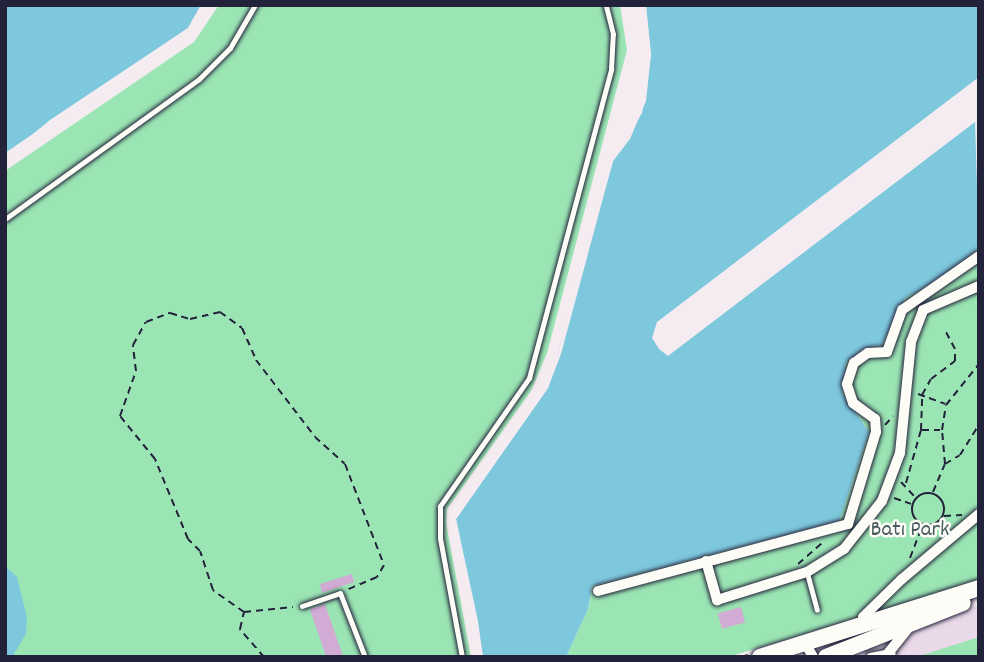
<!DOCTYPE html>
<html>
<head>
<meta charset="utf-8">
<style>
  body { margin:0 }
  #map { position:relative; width:984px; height:662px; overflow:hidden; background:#f4ecf0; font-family:Dekko,sans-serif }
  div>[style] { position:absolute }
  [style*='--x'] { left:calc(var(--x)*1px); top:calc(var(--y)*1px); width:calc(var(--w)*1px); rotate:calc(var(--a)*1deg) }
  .built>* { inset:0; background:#ead9e8 }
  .green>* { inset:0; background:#9be5b4 }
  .water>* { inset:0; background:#7ec8de }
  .pier>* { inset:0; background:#f4ecf0 }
  .building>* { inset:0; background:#d2acd5; transform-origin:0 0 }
  .path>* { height:2px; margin-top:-1px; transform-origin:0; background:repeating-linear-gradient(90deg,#22223b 0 7px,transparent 0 12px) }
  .path>.ring { margin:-1px; padding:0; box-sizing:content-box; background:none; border:2px solid #22223b; border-radius:50% }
  .roads { filter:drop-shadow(0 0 2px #22223b) drop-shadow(0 0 2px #22223b) }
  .service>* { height:5px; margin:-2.5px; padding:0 2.5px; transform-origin:2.5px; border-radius:2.5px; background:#fdfcf7 }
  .pedestrian>* { height:9px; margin:-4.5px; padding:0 4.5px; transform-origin:4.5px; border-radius:4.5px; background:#fdfcf7 }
  .minor>* { height:10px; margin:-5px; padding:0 5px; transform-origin:5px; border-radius:5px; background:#fdfcf7 }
  .secondary>* { height:16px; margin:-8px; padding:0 8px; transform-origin:8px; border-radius:8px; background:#fdfcf7 }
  span { translate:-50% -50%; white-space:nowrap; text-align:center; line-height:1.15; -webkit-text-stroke:5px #fdfcf7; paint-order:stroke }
  .park-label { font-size:23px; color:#465c5f }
  .frame { position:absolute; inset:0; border:7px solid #22223b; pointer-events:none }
</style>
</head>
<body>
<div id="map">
  <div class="built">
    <div style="clip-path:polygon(979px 605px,979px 657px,839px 657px,918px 625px)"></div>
  </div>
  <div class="green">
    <div style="clip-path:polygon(219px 5px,620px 5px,627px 50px,547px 353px,531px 391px,447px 509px,446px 523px,471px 657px,5px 657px,5px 171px,194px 42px)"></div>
    <div style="clip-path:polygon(979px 248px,979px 581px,728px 657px,566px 657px,588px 609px,592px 586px,839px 521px,869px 432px,842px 393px,846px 363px,865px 348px,882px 345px,905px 298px,935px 282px)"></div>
    <div style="clip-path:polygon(979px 637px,979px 657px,916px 657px)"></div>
  </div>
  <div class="water">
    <div style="clip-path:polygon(5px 5px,201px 5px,188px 28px,5px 153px)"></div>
    <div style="clip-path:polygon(646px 5px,979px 5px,979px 77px,657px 322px,652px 338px,659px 349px,668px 356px,975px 122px,979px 248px,935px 283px,905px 298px,882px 345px,865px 348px,846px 363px,842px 393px,869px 432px,839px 521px,592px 586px,588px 609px,566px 657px,483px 657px,456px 519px,548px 388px,613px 161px,642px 113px,651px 55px)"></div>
    <div style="clip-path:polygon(5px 566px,17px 577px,27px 618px,26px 634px,12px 657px,5px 657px)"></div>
  </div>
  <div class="pier">
    <div style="clip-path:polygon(201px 5px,190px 31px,5px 157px,50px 120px,188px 28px)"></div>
    <div style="clip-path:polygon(642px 5px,646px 6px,651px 55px,646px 101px,630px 139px,613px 161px,561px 354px,548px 388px,456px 519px,478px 621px,483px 657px,480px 657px,452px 518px,460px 501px,545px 386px,558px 353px,610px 160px,627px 137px,643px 100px,648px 55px)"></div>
  </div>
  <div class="building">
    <div style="clip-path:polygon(352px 574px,354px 582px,322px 593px,320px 584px)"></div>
    <div style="left:325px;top:604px;width:56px;height:16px;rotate:71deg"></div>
    <div style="left:741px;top:607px;width:16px;height:24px;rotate:75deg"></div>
  </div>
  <div class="path">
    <div style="--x:918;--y:394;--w:29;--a:20"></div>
    <div style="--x:885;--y:425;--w:12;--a:-48"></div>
    <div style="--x:922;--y:430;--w:18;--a:0"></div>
    <div style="--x:945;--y:464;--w:34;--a:-95"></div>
    <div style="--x:942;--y:430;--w:25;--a:-81"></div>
    <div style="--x:946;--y:405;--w:53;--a:-51.2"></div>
    <div style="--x:901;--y:482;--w:21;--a:47"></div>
    <div style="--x:906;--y:483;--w:55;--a:-74.2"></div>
    <div style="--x:921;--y:430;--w:35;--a:-88"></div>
    <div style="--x:922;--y:395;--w:18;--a:-61"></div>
    <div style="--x:931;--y:379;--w:30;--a:-37"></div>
    <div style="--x:955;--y:361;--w:12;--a:-90"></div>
    <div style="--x:955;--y:349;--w:21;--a:-118"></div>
    <div style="--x:933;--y:492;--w:30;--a:-67"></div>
    <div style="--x:945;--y:464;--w:17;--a:-31"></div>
    <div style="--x:960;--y:455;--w:36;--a:-58"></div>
    <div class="ring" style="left:912px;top:493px;width:30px;height:30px"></div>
    <div style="--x:894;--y:498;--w:18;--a:19"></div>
    <div style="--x:944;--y:516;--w:18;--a:-3"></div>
    <div style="--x:910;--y:558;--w:36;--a:-69"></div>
    <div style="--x:798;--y:564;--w:33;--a:-41"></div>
    <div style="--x:244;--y:612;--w:38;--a:-145"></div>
    <div style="--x:213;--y:590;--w:41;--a:-108.4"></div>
    <div style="--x:200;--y:551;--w:17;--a:-135"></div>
    <div style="--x:188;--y:539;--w:87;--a:-112.4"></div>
    <div style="--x:155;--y:459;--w:55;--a:-129.1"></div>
    <div style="--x:120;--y:416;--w:48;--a:-70.4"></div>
    <div style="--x:136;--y:371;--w:26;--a:-97"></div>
    <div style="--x:133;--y:345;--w:26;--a:-61"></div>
    <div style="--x:146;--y:322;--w:26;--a:-21"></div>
    <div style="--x:170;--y:313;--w:21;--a:17"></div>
    <div style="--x:190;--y:319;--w:31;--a:-13"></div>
    <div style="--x:220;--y:312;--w:27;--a:36"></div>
    <div style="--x:242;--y:328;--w:35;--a:66"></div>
    <div style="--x:256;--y:360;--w:97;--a:52.5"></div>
    <div style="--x:315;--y:437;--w:40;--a:42"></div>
    <div style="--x:345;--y:464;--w:108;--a:68.9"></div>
    <div style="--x:384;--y:565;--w:14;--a:120"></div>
    <div style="--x:377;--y:577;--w:33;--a:157"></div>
    <div style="--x:264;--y:657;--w:37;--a:-131"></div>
    <div style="--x:240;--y:629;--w:17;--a:-77"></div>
    <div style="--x:244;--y:612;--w:49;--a:-5.8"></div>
    <div style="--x:741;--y:657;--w:7;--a:-16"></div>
  </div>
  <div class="roads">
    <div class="service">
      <div style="--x:5;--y:219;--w:239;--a:-35.8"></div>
      <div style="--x:199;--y:79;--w:44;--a:-45"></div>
      <div style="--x:230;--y:48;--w:50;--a:-59.8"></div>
      <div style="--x:807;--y:573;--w:38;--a:75"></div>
      <div style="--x:302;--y:606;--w:40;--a:-18.9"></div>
      <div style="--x:340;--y:593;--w:69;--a:68.7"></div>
      <div style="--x:462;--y:657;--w:121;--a:-100.5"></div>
      <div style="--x:440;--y:538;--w:32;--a:-90"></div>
      <div style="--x:440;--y:506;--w:156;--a:-55.2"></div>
      <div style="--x:529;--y:378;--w:320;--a:-75.1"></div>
      <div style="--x:611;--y:69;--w:35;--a:-87"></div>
      <div style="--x:613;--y:34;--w:30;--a:-104"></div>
    </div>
    <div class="pedestrian">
      <div style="--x:870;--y:657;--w:21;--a:-11"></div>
    </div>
    <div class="minor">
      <div style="--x:706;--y:561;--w:41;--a:74.2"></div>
      <div style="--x:717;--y:600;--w:94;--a:-17.3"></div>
      <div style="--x:807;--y:572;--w:44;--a:-31.9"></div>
      <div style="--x:844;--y:549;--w:61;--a:-51.6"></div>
      <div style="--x:882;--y:501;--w:51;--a:-69.4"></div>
      <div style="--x:900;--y:453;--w:112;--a:-84.3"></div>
      <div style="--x:911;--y:342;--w:34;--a:-69"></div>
      <div style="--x:923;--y:310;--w:61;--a:-23.2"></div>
      <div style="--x:598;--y:591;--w:259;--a:-15"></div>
      <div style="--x:848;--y:524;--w:96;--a:-73.1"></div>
      <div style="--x:876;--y:432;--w:13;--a:-94"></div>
      <div style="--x:875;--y:419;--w:27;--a:-144"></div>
      <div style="--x:853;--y:403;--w:20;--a:-108"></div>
      <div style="--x:847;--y:384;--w:22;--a:-72"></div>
      <div style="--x:854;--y:363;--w:17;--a:-36"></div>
      <div style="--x:868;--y:353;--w:19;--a:-3"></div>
      <div style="--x:887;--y:352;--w:45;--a:-70.3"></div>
      <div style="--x:902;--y:310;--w:94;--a:-35"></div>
      <div style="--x:865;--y:622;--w:5;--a:-112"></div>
      <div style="--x:863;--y:617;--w:54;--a:-44.3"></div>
      <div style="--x:902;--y:579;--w:101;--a:-40.2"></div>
      <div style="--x:805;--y:643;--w:16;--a:60"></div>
      <div style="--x:885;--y:657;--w:38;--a:-51"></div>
    </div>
    <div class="secondary">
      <div style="--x:760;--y:657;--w:230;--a:-17.5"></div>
      <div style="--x:826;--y:657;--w:147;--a:-21.5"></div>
    </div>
  </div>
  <div class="park-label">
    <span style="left:910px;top:531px">Batı Park</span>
  </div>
  <div class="frame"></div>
</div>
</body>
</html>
